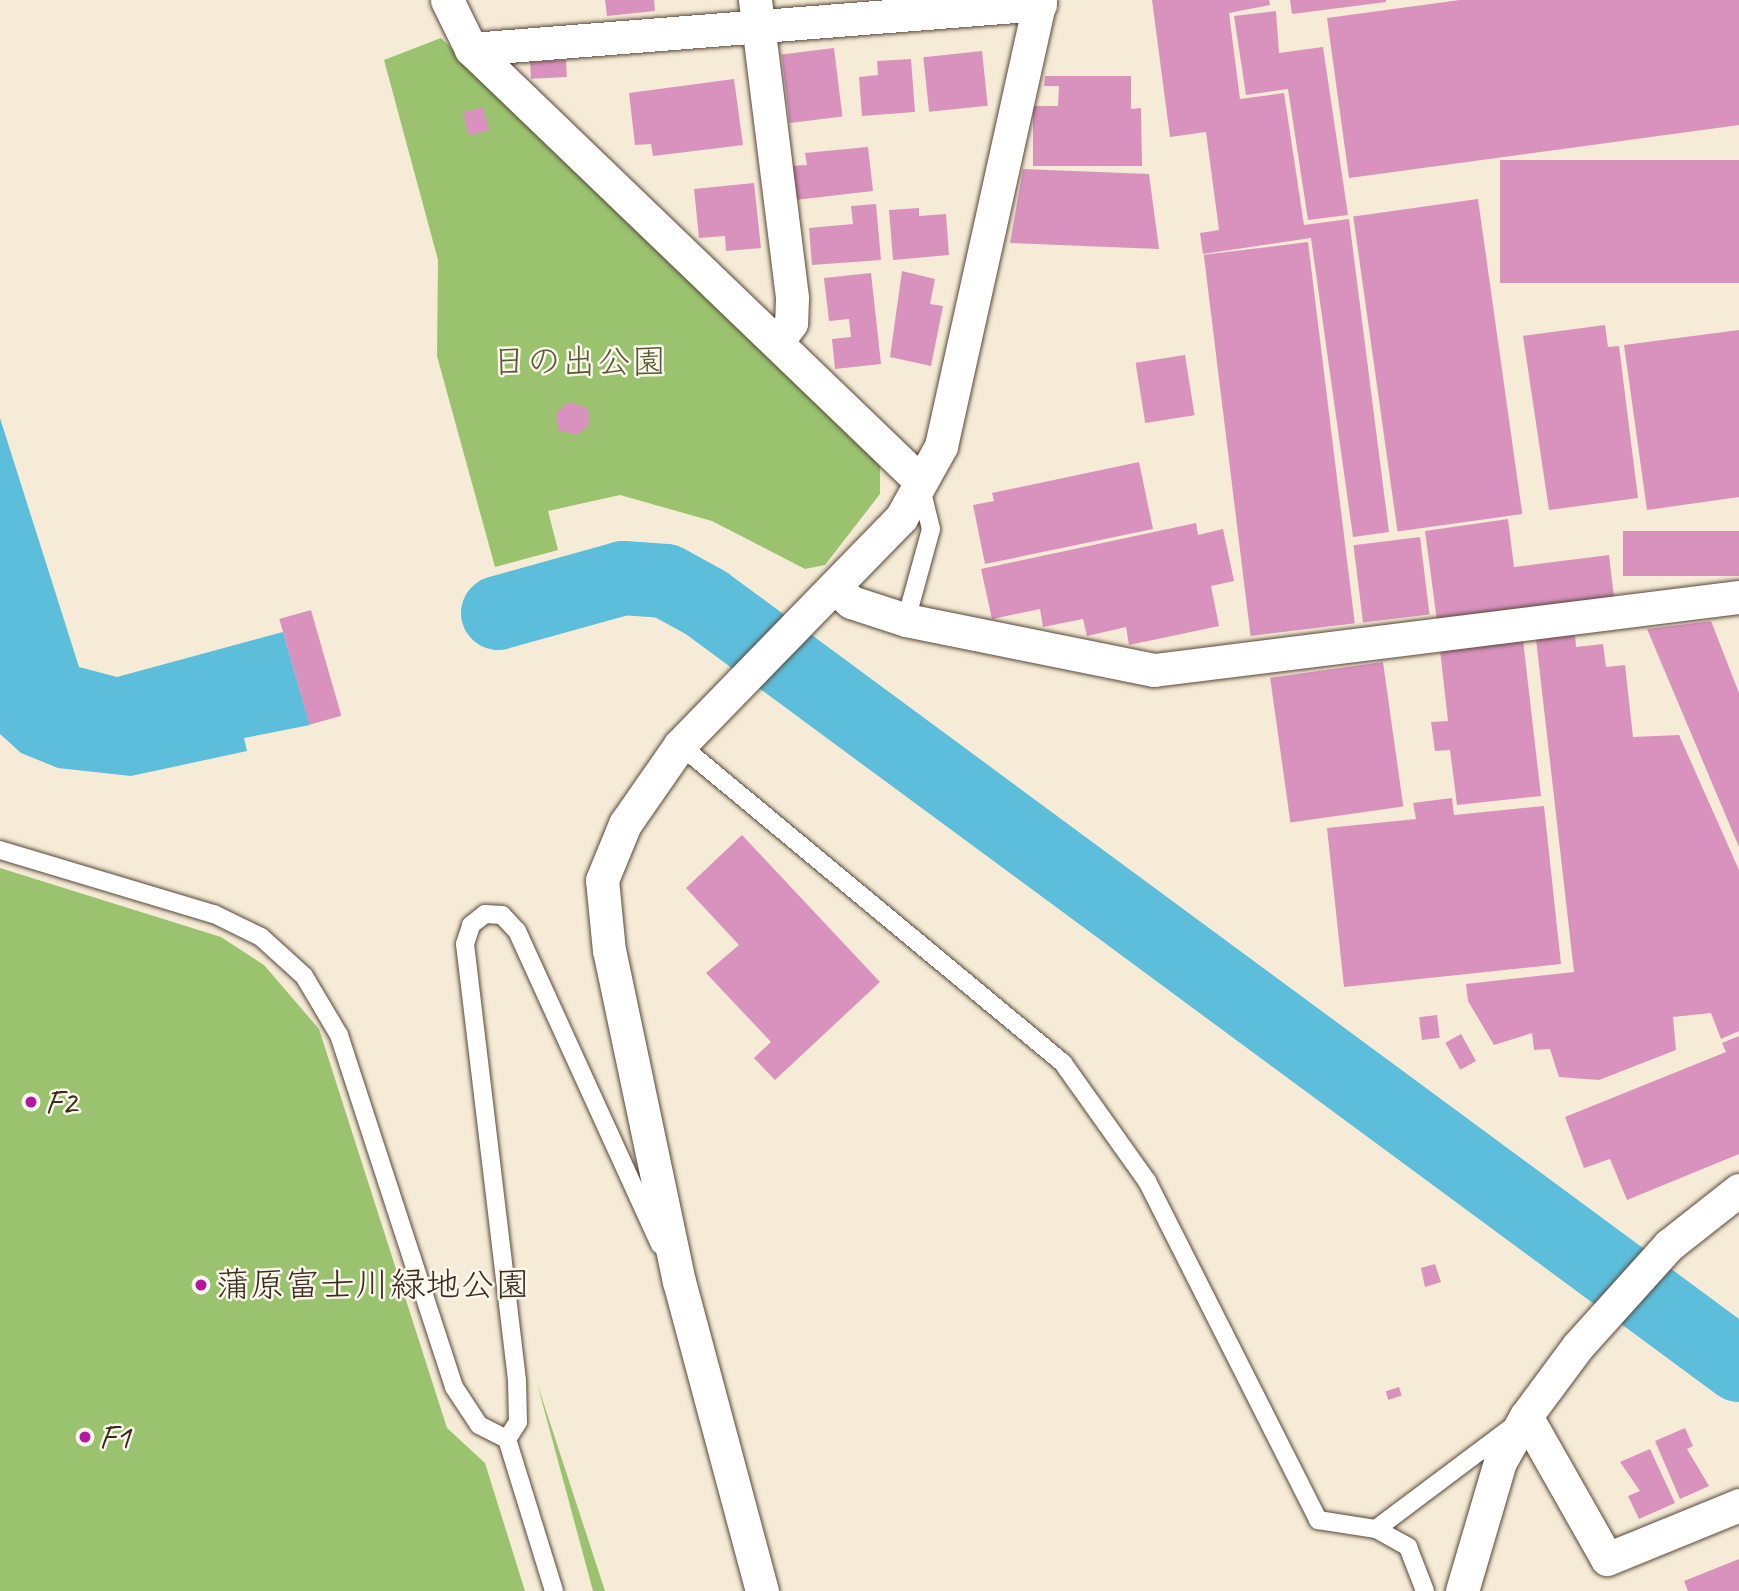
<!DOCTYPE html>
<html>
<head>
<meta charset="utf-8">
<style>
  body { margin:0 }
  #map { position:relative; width:1739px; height:1591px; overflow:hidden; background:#f6ebd6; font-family:Caveat,"Klee One",sans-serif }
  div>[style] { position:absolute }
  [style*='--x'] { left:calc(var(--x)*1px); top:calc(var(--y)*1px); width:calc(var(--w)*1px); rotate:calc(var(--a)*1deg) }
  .green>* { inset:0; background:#9bc36f }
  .water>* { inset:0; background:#5dbedb }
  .river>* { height:74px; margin:-37px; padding:0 37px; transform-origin:37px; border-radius:37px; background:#5dbedb }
  .building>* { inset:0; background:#d992be; transform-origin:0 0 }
  .roads { filter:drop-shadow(0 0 2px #57473a) drop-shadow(0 0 2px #57473a) }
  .service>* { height:18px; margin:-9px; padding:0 9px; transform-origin:9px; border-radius:9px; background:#fff }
  .minor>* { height:33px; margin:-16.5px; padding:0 16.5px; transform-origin:16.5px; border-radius:16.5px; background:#fff }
  .dots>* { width:19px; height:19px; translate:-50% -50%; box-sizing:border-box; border:4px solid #fbf7ec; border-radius:50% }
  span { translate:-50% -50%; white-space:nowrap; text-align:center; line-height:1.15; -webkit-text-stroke:5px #fbf7ec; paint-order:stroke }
  .park-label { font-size:35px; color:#585836 }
  .poi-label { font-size:35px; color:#3b2a1e }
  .left { translate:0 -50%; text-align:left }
</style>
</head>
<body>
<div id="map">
  <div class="green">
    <div style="clip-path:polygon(441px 38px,880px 466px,880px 494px,825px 565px,805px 569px,712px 521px,620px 495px,548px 511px,558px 550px,495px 567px,437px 356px,438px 260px,384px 60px)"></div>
    <div style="clip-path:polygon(0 868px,221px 937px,264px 965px,319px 1029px,447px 1428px,485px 1463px,525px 1591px,0 1591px)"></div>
    <div style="clip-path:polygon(537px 1383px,605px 1591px,593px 1591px)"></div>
  </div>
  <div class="water">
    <div style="clip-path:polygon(0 418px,79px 667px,117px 677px,283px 632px,310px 725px,244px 738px,247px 751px,131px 776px,58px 768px,21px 753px,0 734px)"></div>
  </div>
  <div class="river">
    <div style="--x:498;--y:613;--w:130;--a:-15.6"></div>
    <div style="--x:623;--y:578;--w:43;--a:4"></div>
    <div style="--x:666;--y:581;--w:46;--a:28.8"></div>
    <div style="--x:706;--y:603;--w:1284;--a:36.41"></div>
  </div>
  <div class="building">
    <div style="clip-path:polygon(605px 0,654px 0,655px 11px,607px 16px)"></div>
    <div style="clip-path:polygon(1152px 0,1269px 0,1270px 5px,1229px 13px,1240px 99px,1284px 93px,1304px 225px,1349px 219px,1389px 532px,1353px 537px,1311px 238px,1203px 254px,1200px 233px,1219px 230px,1206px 132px,1170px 137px)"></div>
    <div style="clip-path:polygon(1290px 0,1386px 0,1386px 2px,1292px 14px)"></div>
    <div style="clip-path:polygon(1460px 0,1739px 0,1739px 125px,1349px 178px,1327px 18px)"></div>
    <div style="clip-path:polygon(1276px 11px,1279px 53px,1323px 47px,1348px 215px,1308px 220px,1288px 89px,1246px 95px,1234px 16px)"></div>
    <div style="left:834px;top:48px;width:69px;height:53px;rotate:83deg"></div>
    <div style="left:982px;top:51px;width:55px;height:59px;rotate:84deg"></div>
    <div style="clip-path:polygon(911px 59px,915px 112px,862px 116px,859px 77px,878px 75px,877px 61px)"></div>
    <div style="left:566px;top:60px;width:17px;height:36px;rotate:87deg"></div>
    <div style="clip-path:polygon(1045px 76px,1131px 76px,1131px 109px,1141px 108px,1142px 166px,1033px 166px,1033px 106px,1058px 106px,1059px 86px,1044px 86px)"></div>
    <div style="clip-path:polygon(734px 79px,743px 145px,653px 156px,651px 144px,635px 145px,629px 93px)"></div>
    <div style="left:483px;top:107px;width:24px;height:21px;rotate:75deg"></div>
    <div style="clip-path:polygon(868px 147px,873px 191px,795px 200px,791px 166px,807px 165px,805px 153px)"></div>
    <div style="left:1739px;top:160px;width:123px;height:239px;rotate:90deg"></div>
    <div style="clip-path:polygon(1023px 169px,1149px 174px,1159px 249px,1010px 243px)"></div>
    <div style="clip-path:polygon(754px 183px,761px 248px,726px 251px,725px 236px,699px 238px,694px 189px)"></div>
    <div style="left:1478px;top:199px;width:318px;height:126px;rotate:82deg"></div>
    <div style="clip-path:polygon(876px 204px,881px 260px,812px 265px,809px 228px,853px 224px,851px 206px)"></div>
    <div style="clip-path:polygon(919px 208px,919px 216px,946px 214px,949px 255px,893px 260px,889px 210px)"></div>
    <div style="left:1308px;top:242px;width:384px;height:105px;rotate:83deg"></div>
    <div style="clip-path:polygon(902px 271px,935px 279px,930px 304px,943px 306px,931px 366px,890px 357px)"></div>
    <div style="clip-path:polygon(871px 273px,881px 364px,835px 369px,832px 339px,851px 337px,849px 319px,829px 321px,824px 278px)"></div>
    <div style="clip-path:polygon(1605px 325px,1608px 347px,1619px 346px,1638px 498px,1549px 510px,1523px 336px)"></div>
    <div style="clip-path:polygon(1739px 330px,1739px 497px,1647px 510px,1624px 345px)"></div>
    <div style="left:1185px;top:355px;width:61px;height:50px;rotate:81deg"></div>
    <div style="clip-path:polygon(569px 402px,588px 408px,589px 425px,577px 435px,558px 430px,556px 413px)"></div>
    <div style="clip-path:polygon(1139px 462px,1153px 529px,985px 564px,973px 505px,994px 501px,992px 493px)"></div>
    <div style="clip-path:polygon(1508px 519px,1514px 567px,1609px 555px,1614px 597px,1437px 621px,1425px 531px)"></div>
    <div style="clip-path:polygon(1196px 523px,1198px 535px,1223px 529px,1234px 581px,1211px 586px,1219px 626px,1129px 645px,1126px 627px,1087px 636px,1083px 619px,1043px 627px,1040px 609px,992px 619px,981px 569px)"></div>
    <div style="left:1739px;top:531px;width:45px;height:116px;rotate:90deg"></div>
    <div style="left:1420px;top:537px;width:78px;height:67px;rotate:83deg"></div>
    <div style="left:311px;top:610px;width:110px;height:33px;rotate:74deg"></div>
    <div style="clip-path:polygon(1711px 621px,1739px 693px,1739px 847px,1647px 629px)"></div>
    <div style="clip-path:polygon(1575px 635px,1576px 647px,1603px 644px,1606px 667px,1625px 665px,1633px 737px,1679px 735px,1739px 870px,1739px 1031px,1721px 1039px,1711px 1013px,1673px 1017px,1676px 1050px,1599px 1080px,1559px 1077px,1550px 1049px,1534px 1050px,1532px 1033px,1494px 1045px,1468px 1001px,1466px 984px,1574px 972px,1536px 639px)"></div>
    <div style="clip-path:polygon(1523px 640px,1541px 796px,1457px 805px,1450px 750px,1435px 751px,1431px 722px,1448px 721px,1440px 650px)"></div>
    <div style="left:1383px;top:662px;width:146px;height:114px;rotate:82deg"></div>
    <div style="clip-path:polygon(1452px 798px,1454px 815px,1544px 806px,1561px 964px,1344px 987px,1327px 828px,1416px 819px,1413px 803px)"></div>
    <div style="clip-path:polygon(742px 835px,880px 982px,775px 1080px,754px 1058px,771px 1042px,706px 973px,739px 945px,686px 888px)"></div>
    <div style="left:1437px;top:1015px;width:23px;height:18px;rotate:83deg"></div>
    <div style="left:1461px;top:1034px;width:31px;height:18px;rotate:61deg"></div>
    <div style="clip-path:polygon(1739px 1036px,1739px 1154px,1627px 1200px,1610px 1159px,1584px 1168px,1565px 1117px,1726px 1052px,1722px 1043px)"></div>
    <div style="clip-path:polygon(1435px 1264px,1441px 1282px,1425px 1287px,1421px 1268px)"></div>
    <div style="left:1399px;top:1387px;width:9px;height:14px;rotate:72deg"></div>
    <div style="clip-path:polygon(1685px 1428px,1693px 1446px,1687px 1449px,1709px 1486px,1680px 1499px,1655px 1441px)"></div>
    <div style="clip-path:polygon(1650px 1449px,1675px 1503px,1639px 1519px,1628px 1496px,1640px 1491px,1620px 1462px)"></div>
    <div style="clip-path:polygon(1739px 1559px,1739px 1591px,1688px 1591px,1684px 1581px)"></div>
  </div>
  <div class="roads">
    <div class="service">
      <div style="--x:906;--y:620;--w:94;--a:-74.6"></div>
      <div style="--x:931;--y:529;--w:46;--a:-103.7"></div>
      <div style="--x:680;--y:745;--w:498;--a:39.7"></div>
      <div style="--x:1063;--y:1063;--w:145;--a:54.6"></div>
      <div style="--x:1147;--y:1181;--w:380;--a:63.2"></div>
      <div style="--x:1318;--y:1520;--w:59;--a:8.8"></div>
      <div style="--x:1376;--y:1529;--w:166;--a:-36.9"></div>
      <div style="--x:0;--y:850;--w:223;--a:16.7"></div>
      <div style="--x:214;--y:914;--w:52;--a:26.1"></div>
      <div style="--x:261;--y:937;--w:58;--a:42.2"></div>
      <div style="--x:304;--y:976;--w:69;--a:59.3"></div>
      <div style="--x:339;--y:1035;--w:370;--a:71.9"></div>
      <div style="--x:454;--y:1387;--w:45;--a:56.7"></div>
      <div style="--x:479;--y:1425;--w:31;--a:27"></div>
      <div style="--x:507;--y:1439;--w:20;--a:-57"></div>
      <div style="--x:518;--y:1422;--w:42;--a:-91.4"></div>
      <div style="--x:517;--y:1380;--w:439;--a:-96.8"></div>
      <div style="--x:465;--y:944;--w:20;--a:-72"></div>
      <div style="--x:471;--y:925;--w:18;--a:-38"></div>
      <div style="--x:485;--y:914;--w:17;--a:3"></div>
      <div style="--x:502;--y:915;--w:22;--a:47"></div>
      <div style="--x:517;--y:931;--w:345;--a:65.5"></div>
      <div style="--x:507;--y:1439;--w:159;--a:72.8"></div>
      <div style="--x:1376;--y:1529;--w:37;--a:29"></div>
      <div style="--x:1408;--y:1547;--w:47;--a:68.9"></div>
    </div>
    <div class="minor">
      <div style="--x:447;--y:0;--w:55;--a:63.9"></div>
      <div style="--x:471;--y:49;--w:623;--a:43.89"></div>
      <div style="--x:755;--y:0;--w:300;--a:82.9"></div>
      <div style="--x:792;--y:298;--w:25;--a:92"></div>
      <div style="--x:791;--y:323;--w:24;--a:126"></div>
      <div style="--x:471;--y:49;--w:571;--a:-4.52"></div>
      <div style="--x:834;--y:587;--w:23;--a:41"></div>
      <div style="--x:851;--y:602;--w:58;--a:18.1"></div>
      <div style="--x:906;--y:620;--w:253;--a:11.4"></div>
      <div style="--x:1154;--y:670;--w:590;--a:-7.11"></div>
      <div style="--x:1526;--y:1416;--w:164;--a:60.5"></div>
      <div style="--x:1607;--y:1559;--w:143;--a:-22.2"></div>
      <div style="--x:762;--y:1591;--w:320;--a:-105"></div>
      <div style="--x:679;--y:1282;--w:338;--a:-101.9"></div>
      <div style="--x:609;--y:951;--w:71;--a:-95.6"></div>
      <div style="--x:602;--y:880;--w:61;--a:-67.7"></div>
      <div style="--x:625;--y:824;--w:96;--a:-55.2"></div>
      <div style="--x:680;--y:745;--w:317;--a:-45.8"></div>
      <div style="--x:901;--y:518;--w:82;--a:-60.9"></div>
      <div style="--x:941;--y:446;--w:457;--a:-77.5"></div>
      <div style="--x:1462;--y:1591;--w:134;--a:-73.6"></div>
      <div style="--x:1500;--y:1462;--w:53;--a:-60.5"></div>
      <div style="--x:1526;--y:1416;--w:87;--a:-53.4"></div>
      <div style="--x:1578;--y:1346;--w:136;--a:-48"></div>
      <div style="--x:1669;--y:1245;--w:89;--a:-38.2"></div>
    </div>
  </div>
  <div class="dots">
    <div style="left:31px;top:1102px;background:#b5179e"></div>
    <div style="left:201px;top:1285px;background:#b5179e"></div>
    <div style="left:85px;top:1437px;background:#b5179e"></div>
  </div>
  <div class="park-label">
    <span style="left:579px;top:362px">日の出公園</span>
  </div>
  <div class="poi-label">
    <span class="left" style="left:45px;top:1102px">F2</span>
    <span class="left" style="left:215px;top:1285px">蒲原富士川緑地公園</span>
    <span class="left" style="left:99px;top:1437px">F1</span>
  </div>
</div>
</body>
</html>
